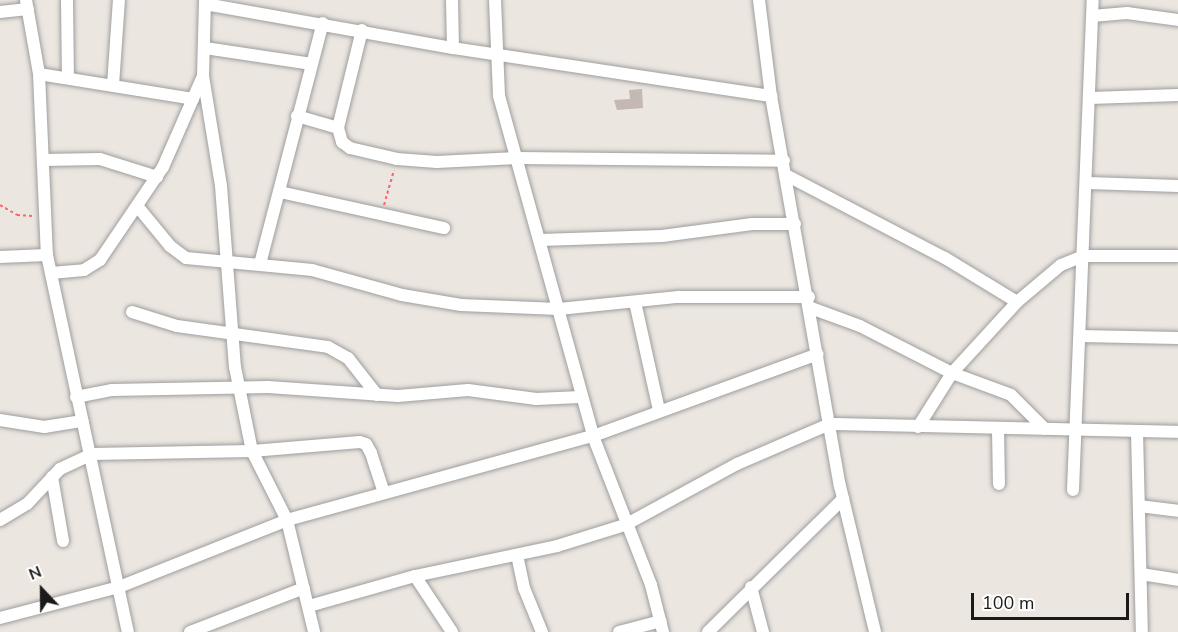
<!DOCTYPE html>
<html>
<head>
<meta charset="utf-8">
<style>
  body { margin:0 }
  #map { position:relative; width:1178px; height:632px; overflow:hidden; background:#ece6e0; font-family:"Nunito Sans",sans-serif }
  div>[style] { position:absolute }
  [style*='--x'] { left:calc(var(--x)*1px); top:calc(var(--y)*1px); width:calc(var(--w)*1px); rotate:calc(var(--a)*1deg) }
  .building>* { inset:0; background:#c3b8b3 }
  .path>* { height:2px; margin-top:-1px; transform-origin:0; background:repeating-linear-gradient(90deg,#f7666c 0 3px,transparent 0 6px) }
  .roads { filter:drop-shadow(0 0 2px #9e9e9e) drop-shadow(0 0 2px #9e9e9e) }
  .minor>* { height:12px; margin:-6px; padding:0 6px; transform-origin:6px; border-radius:6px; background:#fff }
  span { translate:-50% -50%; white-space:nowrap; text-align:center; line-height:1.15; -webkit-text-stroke:4.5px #fff; paint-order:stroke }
  .north { position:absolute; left:12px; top:560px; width:60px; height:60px; -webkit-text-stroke:4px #fff; paint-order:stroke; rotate:338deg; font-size:16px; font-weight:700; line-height:24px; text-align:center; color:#1a1a1a }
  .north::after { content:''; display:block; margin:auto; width:21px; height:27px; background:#1a1a1a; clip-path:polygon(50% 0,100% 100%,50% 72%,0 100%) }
  .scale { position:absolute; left:971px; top:593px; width:158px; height:27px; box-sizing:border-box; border:3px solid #1a1a1a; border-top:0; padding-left:8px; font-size:18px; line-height:21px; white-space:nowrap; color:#1a1a1a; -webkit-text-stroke:4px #fff; paint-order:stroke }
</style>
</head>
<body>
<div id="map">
  <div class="building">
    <div style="clip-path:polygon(642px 89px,643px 108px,617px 110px,614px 100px,630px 99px,629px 90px)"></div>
  </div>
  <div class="path">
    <div style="--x:0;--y:205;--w:20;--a:30"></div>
    <div style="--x:17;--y:215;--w:16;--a:4"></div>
    <div style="--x:384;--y:205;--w:36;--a:-74"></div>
  </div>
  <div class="roads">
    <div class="minor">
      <div style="--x:26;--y:0;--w:75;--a:80"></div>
      <div style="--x:39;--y:74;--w:181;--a:87.5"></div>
      <div style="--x:47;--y:255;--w:386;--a:77.9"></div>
      <div style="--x:67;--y:0;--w:77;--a:89.3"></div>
      <div style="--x:205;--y:0;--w:76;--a:91.5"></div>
      <div style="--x:203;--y:76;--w:111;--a:80.7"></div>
      <div style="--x:221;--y:186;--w:182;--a:85.6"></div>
      <div style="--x:235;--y:367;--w:86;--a:78.6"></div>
      <div style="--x:252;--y:451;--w:77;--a:63.1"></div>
      <div style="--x:287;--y:520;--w:115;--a:76.4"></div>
      <div style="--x:452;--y:0;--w:48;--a:88.8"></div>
      <div style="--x:495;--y:0;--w:96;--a:87.6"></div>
      <div style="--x:499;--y:96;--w:353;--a:74.5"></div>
      <div style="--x:593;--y:436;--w:160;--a:68.7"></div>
      <div style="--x:651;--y:585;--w:49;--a:75.7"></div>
      <div style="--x:759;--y:0;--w:97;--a:82.9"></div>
      <div style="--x:771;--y:96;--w:396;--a:80"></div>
      <div style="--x:840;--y:486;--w:150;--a:76.5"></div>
      <div style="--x:205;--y:4;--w:252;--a:10.1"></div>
      <div style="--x:453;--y:48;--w:322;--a:8.6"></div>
      <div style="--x:0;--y:12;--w:28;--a:-6"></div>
      <div style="--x:1092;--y:16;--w:35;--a:-5"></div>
      <div style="--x:1127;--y:13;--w:51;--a:7.8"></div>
      <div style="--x:362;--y:30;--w:101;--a:103.8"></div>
      <div style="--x:338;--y:128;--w:15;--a:74"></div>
      <div style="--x:342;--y:142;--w:10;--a:37"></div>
      <div style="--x:350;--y:148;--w:48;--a:13.2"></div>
      <div style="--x:397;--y:159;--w:40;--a:4.3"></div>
      <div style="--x:437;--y:162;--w:80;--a:-2.9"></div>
      <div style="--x:517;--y:158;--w:267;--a:0.6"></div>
      <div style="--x:205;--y:48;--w:108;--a:8.5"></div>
      <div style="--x:39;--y:74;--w:156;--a:9.2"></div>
      <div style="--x:113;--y:85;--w:85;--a:-86"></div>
      <div style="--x:1090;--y:98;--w:88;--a:-2"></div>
      <div style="--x:297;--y:116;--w:43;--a:16.3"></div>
      <div style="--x:43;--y:160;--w:57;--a:-1"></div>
      <div style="--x:100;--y:159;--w:60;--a:17.5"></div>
      <div style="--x:786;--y:175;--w:179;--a:27.6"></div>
      <div style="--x:945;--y:258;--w:84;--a:31.4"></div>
      <div style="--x:1088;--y:183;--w:90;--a:1.9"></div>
      <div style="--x:280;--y:192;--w:168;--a:12.4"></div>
      <div style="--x:138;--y:207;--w:50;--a:50.6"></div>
      <div style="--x:170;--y:246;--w:20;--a:37"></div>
      <div style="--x:186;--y:258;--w:127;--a:5.4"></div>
      <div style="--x:312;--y:270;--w:93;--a:15.5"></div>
      <div style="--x:402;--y:295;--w:60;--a:9.6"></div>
      <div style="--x:461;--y:305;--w:98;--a:2.3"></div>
      <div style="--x:559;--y:309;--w:120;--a:-5.8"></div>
      <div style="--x:678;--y:297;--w:131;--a:0"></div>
      <div style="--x:540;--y:240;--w:122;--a:-1.9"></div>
      <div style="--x:662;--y:236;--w:91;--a:-7.6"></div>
      <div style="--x:752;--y:224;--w:43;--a:0"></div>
      <div style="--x:0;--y:257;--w:47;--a:-2.4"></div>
      <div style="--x:260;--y:264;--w:249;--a:-75.4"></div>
      <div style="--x:51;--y:273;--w:33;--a:-5"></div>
      <div style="--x:84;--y:270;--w:19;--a:-32"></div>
      <div style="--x:100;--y:260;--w:112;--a:-55.9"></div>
      <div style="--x:163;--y:167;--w:99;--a:-66.3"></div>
      <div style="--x:635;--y:302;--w:111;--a:77.5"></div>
      <div style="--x:811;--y:308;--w:52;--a:20.2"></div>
      <div style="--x:860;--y:326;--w:103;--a:27.1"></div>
      <div style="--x:952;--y:373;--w:63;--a:20.4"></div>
      <div style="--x:1011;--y:395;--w:48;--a:45"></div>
      <div style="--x:132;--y:312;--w:47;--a:17.3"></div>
      <div style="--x:177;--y:326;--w:152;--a:7.9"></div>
      <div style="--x:328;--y:347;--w:23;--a:29"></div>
      <div style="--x:348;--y:358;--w:47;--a:51.9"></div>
      <div style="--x:1080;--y:336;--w:98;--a:1.2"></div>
      <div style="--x:76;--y:397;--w:37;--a:-11"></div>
      <div style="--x:112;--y:390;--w:156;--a:-1.1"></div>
      <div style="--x:268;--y:387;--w:130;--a:4"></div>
      <div style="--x:398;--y:396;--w:70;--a:-4.9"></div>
      <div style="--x:468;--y:390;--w:69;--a:7.5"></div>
      <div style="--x:536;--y:399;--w:46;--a:-2.5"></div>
      <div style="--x:0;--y:420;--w:45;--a:9"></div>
      <div style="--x:44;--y:427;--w:39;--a:-9"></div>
      <div style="--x:918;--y:427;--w:64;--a:-57.8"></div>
      <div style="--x:952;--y:373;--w:96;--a:-47.5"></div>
      <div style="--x:1017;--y:302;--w:57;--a:-40.1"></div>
      <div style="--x:1061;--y:265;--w:24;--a:-22"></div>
      <div style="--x:1083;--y:256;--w:95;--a:0"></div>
      <div style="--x:998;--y:429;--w:55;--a:89"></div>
      <div style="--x:1137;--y:432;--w:200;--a:88.6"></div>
      <div style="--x:52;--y:477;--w:65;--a:80.2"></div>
      <div style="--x:1073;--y:490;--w:490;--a:-87.7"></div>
      <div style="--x:1139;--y:506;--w:39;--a:7"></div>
      <div style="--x:0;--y:520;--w:31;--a:-31"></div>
      <div style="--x:27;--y:504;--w:48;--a:-46.7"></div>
      <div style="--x:60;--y:469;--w:35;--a:-25"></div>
      <div style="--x:92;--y:454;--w:160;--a:-1.1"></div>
      <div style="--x:252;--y:451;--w:108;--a:-4.8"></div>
      <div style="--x:360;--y:442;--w:6;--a:18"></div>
      <div style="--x:366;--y:444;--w:10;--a:61"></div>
      <div style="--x:371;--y:453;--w:42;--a:72"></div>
      <div style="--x:517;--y:555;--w:34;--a:78"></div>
      <div style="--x:524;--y:588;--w:48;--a:67.8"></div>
      <div style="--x:1141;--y:574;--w:37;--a:9"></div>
      <div style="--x:415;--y:576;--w:67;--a:56.5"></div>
      <div style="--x:751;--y:587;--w:47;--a:75.1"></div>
      <div style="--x:309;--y:606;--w:110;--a:-15.8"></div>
      <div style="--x:415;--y:576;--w:145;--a:-11.9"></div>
      <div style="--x:557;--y:546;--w:71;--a:-17.2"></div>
      <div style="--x:625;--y:525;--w:128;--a:-28.6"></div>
      <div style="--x:737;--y:464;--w:101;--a:-23.3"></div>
      <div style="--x:830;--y:424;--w:348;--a:1.3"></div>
      <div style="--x:0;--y:618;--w:123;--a:-14.6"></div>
      <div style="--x:119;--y:587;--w:181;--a:-21.7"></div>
      <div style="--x:287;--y:520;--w:317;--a:-15.4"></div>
      <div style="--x:593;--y:436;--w:239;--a:-20"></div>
      <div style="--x:190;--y:632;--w:122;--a:-21.1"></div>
      <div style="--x:619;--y:632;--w:43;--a:-14.7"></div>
      <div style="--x:708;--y:632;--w:190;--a:-44.6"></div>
    </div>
  </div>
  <div class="north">N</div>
  <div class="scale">100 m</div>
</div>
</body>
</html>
